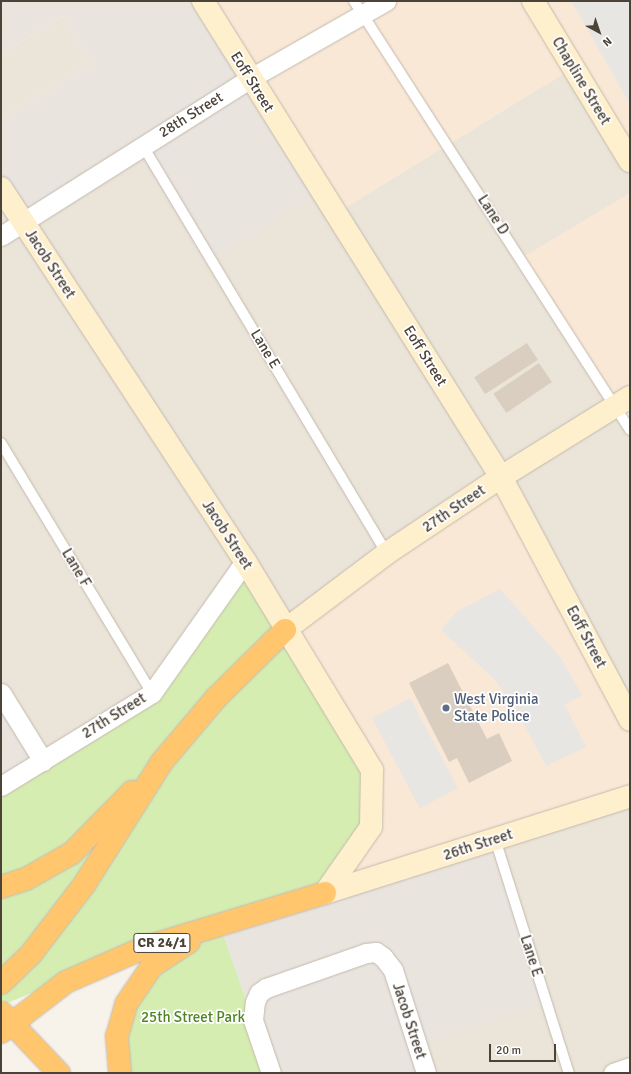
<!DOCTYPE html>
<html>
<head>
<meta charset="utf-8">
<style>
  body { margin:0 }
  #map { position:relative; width:631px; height:1074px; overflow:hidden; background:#f7f3eb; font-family:Signika,sans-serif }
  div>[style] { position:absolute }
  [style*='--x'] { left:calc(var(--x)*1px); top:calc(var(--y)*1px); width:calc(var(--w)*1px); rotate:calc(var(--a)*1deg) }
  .residential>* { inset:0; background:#ebe4d9 }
  .commercial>* { inset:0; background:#f9e8d6 }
  .industrial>* { inset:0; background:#eae4df }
  .green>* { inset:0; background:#d6edb2 }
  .parking>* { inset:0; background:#e8e6e3; transform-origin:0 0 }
  .building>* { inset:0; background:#d9cec0; transform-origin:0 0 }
  .roads { filter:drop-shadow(0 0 1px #c3baad) drop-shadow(0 0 1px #c3baad) }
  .lane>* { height:10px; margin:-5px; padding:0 5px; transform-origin:5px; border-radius:5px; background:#fff }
  .street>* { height:19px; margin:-9.5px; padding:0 9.5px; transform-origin:9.5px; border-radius:9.5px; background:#fff }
  .secondary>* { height:22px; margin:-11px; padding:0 11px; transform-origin:11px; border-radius:11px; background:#fff0cd }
  .highway>* { height:22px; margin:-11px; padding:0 11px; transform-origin:11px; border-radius:11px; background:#ffc66e }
  .dots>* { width:11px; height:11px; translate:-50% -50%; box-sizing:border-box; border:2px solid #fff; border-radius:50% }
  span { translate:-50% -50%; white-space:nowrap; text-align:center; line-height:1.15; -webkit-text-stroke:3.5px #fff; paint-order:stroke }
  .shield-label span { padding:1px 3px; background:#fff; border:1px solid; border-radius:3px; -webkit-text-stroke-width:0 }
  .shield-label { font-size:14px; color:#4c4338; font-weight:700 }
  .street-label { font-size:15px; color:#4c4338 }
  .service-label { font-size:15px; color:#4e5e75 }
  .left { translate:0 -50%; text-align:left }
  .park-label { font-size:15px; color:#4f8425 }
  .frame { position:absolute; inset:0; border:2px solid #4c4338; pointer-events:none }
  .north { position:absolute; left:579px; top:12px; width:40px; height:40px; -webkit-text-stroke:3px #fff; paint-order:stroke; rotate:140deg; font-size:11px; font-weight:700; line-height:16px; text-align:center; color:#4c4338 }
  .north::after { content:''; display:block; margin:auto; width:14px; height:18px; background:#4c4338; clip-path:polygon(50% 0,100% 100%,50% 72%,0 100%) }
  .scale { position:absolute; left:489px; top:1044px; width:67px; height:18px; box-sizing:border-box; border:2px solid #4c4338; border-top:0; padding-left:5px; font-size:12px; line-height:14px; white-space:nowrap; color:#4c4338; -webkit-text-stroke:3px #fff; paint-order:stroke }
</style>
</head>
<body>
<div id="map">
  <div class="residential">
    <div style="clip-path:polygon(63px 16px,91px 64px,1px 119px,1px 54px)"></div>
    <div style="clip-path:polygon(573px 68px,630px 161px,630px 193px,521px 259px,630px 430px,630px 720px,285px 630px,152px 693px,43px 761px,1px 693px,1px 188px,143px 146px,321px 192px,335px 214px)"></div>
    <div style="clip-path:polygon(630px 796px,630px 1073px,426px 1073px,417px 1045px,495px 839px)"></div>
  </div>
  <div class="commercial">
    <div style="clip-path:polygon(203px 1px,354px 1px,363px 14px,386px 1px,630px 1px,630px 161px,573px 68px,335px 214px)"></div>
    <div style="clip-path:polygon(630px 193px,630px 397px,616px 406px,521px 258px)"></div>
    <div style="clip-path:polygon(501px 477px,630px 720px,630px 796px,325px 893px,285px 630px)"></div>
  </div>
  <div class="industrial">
    <div style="clip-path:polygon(1px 1px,205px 1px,321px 192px,212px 261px,143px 146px,23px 222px,1px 188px,1px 119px,91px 64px,63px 16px,1px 54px)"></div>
    <div style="clip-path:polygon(1px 693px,43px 761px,1px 786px)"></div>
    <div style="clip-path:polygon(495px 839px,546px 1002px,418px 1045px,426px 1073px,271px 1073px,220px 925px)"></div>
  </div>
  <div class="green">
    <div style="clip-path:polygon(245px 561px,372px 770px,371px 827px,325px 893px,220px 925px,271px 1073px,121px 1073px,126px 1004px,205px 931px,65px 979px,5px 1004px,1px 1000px,1px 789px,152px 693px)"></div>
  </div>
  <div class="parking">
    <div style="clip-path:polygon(571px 1px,630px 1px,630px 104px)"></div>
    <div style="clip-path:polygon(500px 589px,561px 658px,582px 695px,565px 705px,586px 747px,546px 766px,514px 705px,493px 678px,441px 630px,456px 612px)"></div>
    <div style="left:410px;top:698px;width:102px;height:43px;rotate:62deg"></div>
  </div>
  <div class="building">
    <div style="left:527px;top:343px;width:20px;height:63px;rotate:57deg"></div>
    <div style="left:539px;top:363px;width:23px;height:55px;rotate:56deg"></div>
    <div style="clip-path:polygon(448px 663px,487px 739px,499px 733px,512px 761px,469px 783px,457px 758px,449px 762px,409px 683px)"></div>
  </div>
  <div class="roads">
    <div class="lane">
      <div style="--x:354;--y:1;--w:510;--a:57.24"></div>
      <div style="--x:143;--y:146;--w:475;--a:59.1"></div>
      <div style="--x:1;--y:443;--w:292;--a:58.9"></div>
      <div style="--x:495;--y:839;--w:245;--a:72.5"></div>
    </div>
    <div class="street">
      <div style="--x:1;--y:236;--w:294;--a:-32.3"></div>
      <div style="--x:249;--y:79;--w:158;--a:-29.7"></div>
      <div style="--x:1;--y:693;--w:80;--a:58.3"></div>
      <div style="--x:1;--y:786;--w:177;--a:-31.6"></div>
      <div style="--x:152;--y:693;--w:161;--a:-54.8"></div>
      <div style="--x:271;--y:1073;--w:56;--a:-108.8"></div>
      <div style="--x:253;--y:1020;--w:18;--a:-84"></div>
      <div style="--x:255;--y:1002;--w:10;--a:-66"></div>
      <div style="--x:259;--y:993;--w:9;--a:-36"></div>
      <div style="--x:266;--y:988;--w:106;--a:-19.3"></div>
      <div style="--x:366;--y:953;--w:10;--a:-6"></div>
      <div style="--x:376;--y:952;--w:9;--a:36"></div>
      <div style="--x:383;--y:957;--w:16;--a:52"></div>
      <div style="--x:393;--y:970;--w:108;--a:72.2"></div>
      <div style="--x:613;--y:1073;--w:18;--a:-19"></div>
    </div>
    <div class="secondary">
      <div style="--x:203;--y:1;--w:562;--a:57.95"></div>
      <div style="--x:501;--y:477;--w:275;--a:62"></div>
      <div style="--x:533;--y:1;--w:187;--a:58.8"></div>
      <div style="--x:1;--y:188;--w:446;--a:56.8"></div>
      <div style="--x:245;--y:561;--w:245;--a:58.7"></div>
      <div style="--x:372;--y:770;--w:57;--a:91"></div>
      <div style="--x:371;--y:827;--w:80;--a:124.9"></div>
      <div style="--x:285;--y:630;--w:128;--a:-37"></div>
      <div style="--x:387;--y:553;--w:137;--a:-33.7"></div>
      <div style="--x:501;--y:477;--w:152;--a:-31.8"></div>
      <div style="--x:325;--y:893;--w:320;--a:-17.6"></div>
    </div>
    <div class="highway">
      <div style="--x:1;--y:887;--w:26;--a:-18"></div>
      <div style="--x:26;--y:879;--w:53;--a:-29.5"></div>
      <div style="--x:72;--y:853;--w:86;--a:-45.5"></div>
      <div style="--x:1;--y:983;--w:42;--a:-44"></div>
      <div style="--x:31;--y:954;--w:87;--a:-52.5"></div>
      <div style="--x:84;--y:885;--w:144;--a:-57.7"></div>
      <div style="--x:161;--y:763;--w:85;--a:-49.8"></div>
      <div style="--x:216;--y:698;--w:97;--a:-44.6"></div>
      <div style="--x:2;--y:1013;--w:83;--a:46.5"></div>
      <div style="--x:1;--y:1032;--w:82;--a:-37.6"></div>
      <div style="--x:66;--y:982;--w:87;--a:-23.6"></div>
      <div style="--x:146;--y:947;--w:187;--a:-16.8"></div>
      <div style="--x:120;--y:1073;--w:37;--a:-95"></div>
      <div style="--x:117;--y:1036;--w:33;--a:-74"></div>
      <div style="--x:126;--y:1004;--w:46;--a:-55.6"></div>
      <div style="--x:152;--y:966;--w:44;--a:-33"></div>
    </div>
  </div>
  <div class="dots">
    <div style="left:446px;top:708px;background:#5c6f8a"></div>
  </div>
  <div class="shield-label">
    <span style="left:162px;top:943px">CR 24/1</span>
  </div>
  <div class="street-label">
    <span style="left:581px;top:81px;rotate:59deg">Chapline Street</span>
    <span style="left:252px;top:82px;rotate:58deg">Eoff Street</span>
    <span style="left:191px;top:115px;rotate:-32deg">28th Street</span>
    <span style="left:493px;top:215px;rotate:57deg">Lane D</span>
    <span style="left:50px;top:264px;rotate:57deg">Jacob Street</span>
    <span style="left:265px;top:349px;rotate:59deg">Lane E</span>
    <span style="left:425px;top:356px;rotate:58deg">Eoff Street</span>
    <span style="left:454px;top:509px;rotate:-34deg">27th Street</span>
    <span style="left:227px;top:535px;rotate:57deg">Jacob Street</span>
    <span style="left:76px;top:568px;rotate:59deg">Lane F</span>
    <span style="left:586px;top:637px;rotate:62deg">Eoff Street</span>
    <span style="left:114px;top:716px;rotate:-32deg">27th Street</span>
    <span style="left:478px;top:845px;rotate:-18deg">26th Street</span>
    <span style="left:531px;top:956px;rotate:72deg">Lane E</span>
    <span style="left:409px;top:1021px;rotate:72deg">Jacob Street</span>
  </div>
  <div class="service-label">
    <span class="left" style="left:454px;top:708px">West Virginia<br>State Police</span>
  </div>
  <div class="park-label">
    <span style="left:193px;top:1018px">25th Street Park</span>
  </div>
  <div class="frame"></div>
  <div class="north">N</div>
  <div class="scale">20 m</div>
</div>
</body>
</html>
